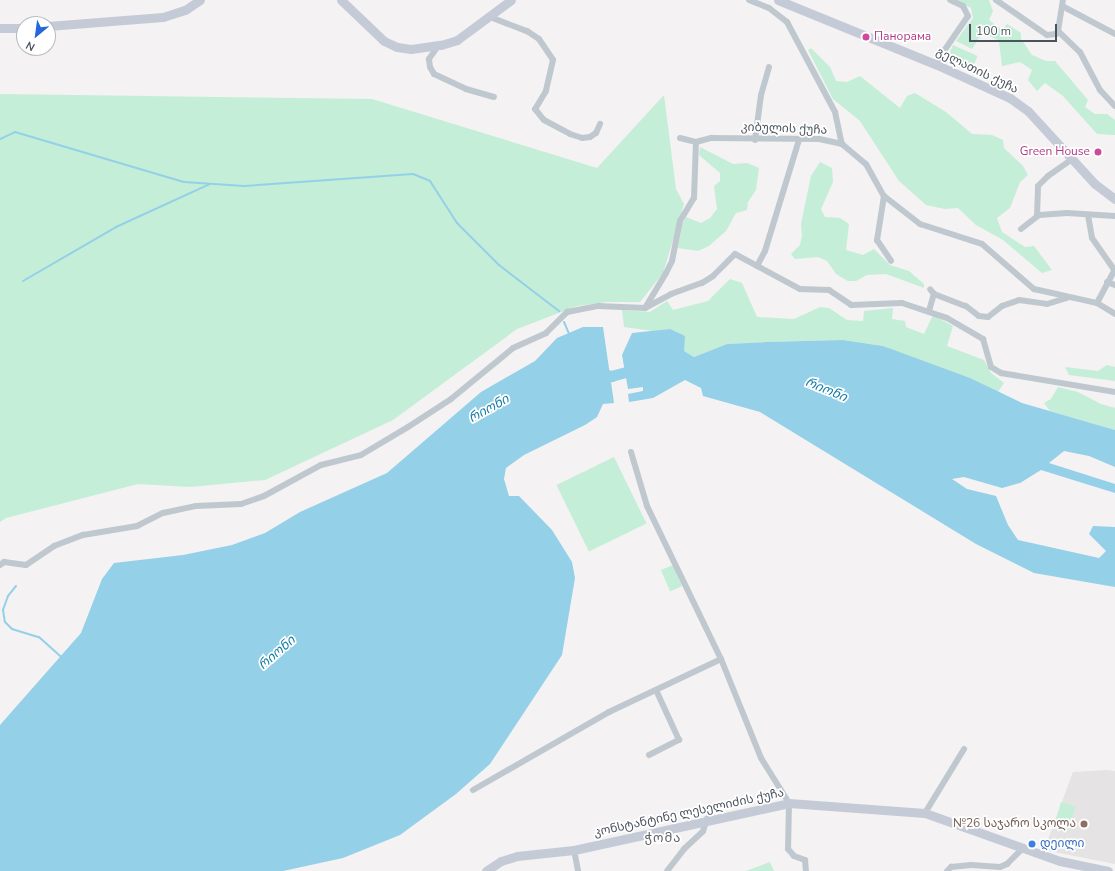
<!DOCTYPE html>
<html>
<head>
<meta charset="utf-8">
<style>
  body { margin:0 }
  #map { position:relative; width:1115px; height:871px; overflow:hidden; background:#f4f2f2; font-family:"Nunito Sans","Noto Sans Georgian",sans-serif }
  div>[style] { position:absolute }
  [style*='--x'] { left:calc(var(--x)*1px); top:calc(var(--y)*1px); width:calc(var(--w)*1px); rotate:calc(var(--a)*1deg) }
  .education>* { inset:0; background:#e5e3e3 }
  .green>* { inset:0; background:#c4eed7; transform-origin:0 0 }
  .water>* { inset:0; background:#94d0e8 }
  .stream>* { height:2px; margin:-1px; padding:0 1px; transform-origin:1px; border-radius:1px; background:#94d0e8 }
  .river>* { height:11px; margin:-5.5px; padding:0 5.5px; transform-origin:5.5px; border-radius:5.5px; background:#94d0e8 }
  .street>* { height:6px; margin:-3px; padding:0 3px; transform-origin:3px; border-radius:3px; background:#c0c8cf }
  .secondary>* { height:9px; margin:-4.5px; padding:0 4.5px; transform-origin:4.5px; border-radius:4.5px; background:#c4cbd7 }
  .dots>* { width:11px; height:11px; translate:-50% -50%; box-sizing:border-box; border:2px solid #fff; border-radius:50% }
  span { translate:-50% -50%; white-space:nowrap; text-align:center; line-height:1.15; -webkit-text-stroke:3.5px #fff; paint-order:stroke }
  .hotel-label { font-size:12px; color:#b23c85 }
  .left { translate:0 -50%; text-align:left }
  .right { translate:-100% -50%; text-align:right }
  .street-label { font-size:12px; color:#4a535e }
  .education-label { font-size:12px; color:#785e54 }
  .shop-label { font-size:12px; color:#366cbe }
  .water-label { font-size:13px; color:#147da7; font-style:italic }
  .neighbourhood-label { font-size:13px; color:#5e6166; letter-spacing:1px }
  .north { position:absolute; left:16px; top:16px; width:40px; height:40px; box-sizing:border-box; background:#fff; border:1px solid #b7babf; border-radius:50%; rotate:209deg; font-size:11px; font-weight:700; line-height:16px; text-align:center; color:#4a535e }
  .north::after { content:''; display:block; margin:auto; width:14px; height:18px; background:#2466dc; clip-path:polygon(50% 0,100% 100%,50% 72%,0 100%) }
  .scale { position:absolute; left:969px; top:24px; width:88px; height:18px; box-sizing:border-box; border:2px solid #4a535e; border-top:0; padding-left:5px; font-size:12px; line-height:14px; white-space:nowrap; color:#4a535e; -webkit-text-stroke:3px #fff; paint-order:stroke }
</style>
</head>
<body>
<div id="map">
  <div class="education">
    <div style="clip-path:polygon(1107px 770px,1115px 771px,1115px 864px,1044px 850px,1073px 772px)"></div>
  </div>
  <div class="green">
    <div style="clip-path:polygon(956px 0,989px 0,993px 11px,989px 20px,1002px 30px,1007px 24px,1021px 33px,1021px 39px,1032px 55px,1046px 61px,1055px 61px,1088px 100px,1085px 107px,1095px 114px,1107px 114px,1115px 120px,1115px 135px,1097px 134px,1063px 96px,1045px 83px,1037px 91px,1028px 80px,1032px 70px,1020px 62px,1002px 66px,999px 41px,983px 32px,972px 49px,956px 41px,973px 18px,971px 8px)"></div>
    <div style="left:953px;top:45px;width:27px;height:14px;rotate:24deg"></div>
    <div style="clip-path:polygon(811px 48px,830px 67px,836px 81px,847px 82px,860px 76px,900px 108px,907px 96px,915px 93px,946px 112px,972px 134px,992px 135px,1003px 140px,1004px 148px,1023px 166px,1028px 175px,1020px 182px,1010px 208px,997px 218px,1002px 232px,1025px 247px,1034px 246px,1052px 270px,1042px 273px,1003px 240px,976px 225px,958px 208px,945px 209px,926px 205px,899px 181px,860px 121px,833px 99px,808px 50px)"></div>
    <div style="clip-path:polygon(0 94px,372px 99px,597px 168px,664px 95px,676px 189px,684px 204px,663px 273px,640px 302px,607px 302px,577px 306px,517px 329px,393px 420px,265px 480px,190px 487px,138px 484px,6px 518px,0 522px)"></div>
    <div style="clip-path:polygon(700px 147px,733px 164px,747px 163px,759px 168px,756px 190px,748px 202px,747px 210px,736px 213px,726px 231px,709px 246px,698px 251px,678px 248px,682px 225px,686px 217px,701px 223px,710px 218px,717px 209px,714px 186px,720px 181px,720px 173px,699px 155px)"></div>
    <div style="clip-path:polygon(820px 162px,832px 168px,833px 182px,821px 209px,825px 217px,840px 218px,849px 224px,846px 250px,863px 255px,874px 249px,890px 265px,909px 271px,924px 284px,924px 288px,886px 274px,867px 275px,856px 281px,848px 281px,836px 274px,827px 261px,818px 257px,795px 259px,791px 254px,800px 245px,802px 236px,801px 224px,811px 176px)"></div>
    <div style="clip-path:polygon(730px 279px,742px 283px,757px 317px,794px 319px,820px 307px,829px 308px,847px 320px,863px 321px,864px 311px,893px 308px,892px 319px,905px 321px,906px 327px,924px 334px,933px 315px,953px 326px,947px 346px,984px 360px,991px 373px,1004px 383px,998px 392px,883px 346px,844px 340px,767px 342px,727px 344px,694px 357px,684px 351px,670px 329px,653px 331px,624px 327px,622px 310px,650px 312px,667px 301px,673px 310px,708px 301px)"></div>
    <div style="clip-path:polygon(1107px 365px,1115px 367px,1115px 381px,1069px 375px,1065px 367px,1098px 371px)"></div>
    <div style="clip-path:polygon(1058px 387px,1078px 392px,1101px 404px,1115px 408px,1115px 430px,1050px 411px,1044px 403px,1051px 399px)"></div>
    <div style="left:614px;top:457px;width:74px;height:64px;rotate:64deg"></div>
    <div style="left:673px;top:565px;width:23px;height:13px;rotate:67deg"></div>
    <div style="left:1061px;top:802px;width:15px;height:27px;rotate:16deg"></div>
    <div style="clip-path:polygon(770px 862px,774px 871px,746px 871px)"></div>
  </div>
  <div class="water">
    <div style="clip-path:polygon(583px 327px,603px 327px,614px 403px,603px 404px,597px 417px,585px 425px,524px 455px,506px 468px,504px 479px,509px 496px,519px 496px,552px 530px,572px 562px,575px 578px,562px 655px,490px 764px,456px 794px,400px 835px,343px 858px,283px 871px,0 871px,0 725px,81px 633px,102px 579px,114px 563px,183px 555px,232px 545px,265px 533px,300px 512px,387px 473px,481px 392px,535px 361px,557px 338px)"></div>
    <div style="clip-path:polygon(670px 329px,685px 336px,684px 351px,694px 357px,727px 344px,767px 342px,843px 340px,883px 346px,970px 378px,1022px 403px,1115px 430px,1115px 467px,1089px 456px,1064px 451px,1049px 463px,1115px 484px,1115px 493px,1041px 470px,1020px 483px,1002px 488px,964px 477px,952px 479px,967px 489px,996px 496px,1008px 525px,1018px 540px,1099px 558px,1106px 551px,1089px 534px,1093px 526px,1115px 527px,1115px 587px,1034px 573px,976px 544px,760px 412px,703px 396px,701px 388px,685px 380px,653px 398px,629px 402px,628px 394px,643px 391px,643px 387px,628px 389px,622px 355px,632px 333px)"></div>
  </div>
  <div class="stream">
    <div style="--x:0;--y:139;--w:17;--a:-25"></div>
    <div style="--x:15;--y:132;--w:176;--a:16.5"></div>
    <div style="--x:184;--y:182;--w:60;--a:3.8"></div>
    <div style="--x:244;--y:186;--w:169;--a:-4.1"></div>
    <div style="--x:413;--y:174;--w:18;--a:22"></div>
    <div style="--x:430;--y:181;--w:50;--a:57.3"></div>
    <div style="--x:457;--y:223;--w:59;--a:45"></div>
    <div style="--x:499;--y:265;--w:76;--a:37.5"></div>
    <div style="--x:23;--y:281;--w:108;--a:-30.1"></div>
    <div style="--x:116;--y:227;--w:103;--a:-24.6"></div>
    <div style="--x:564;--y:322;--w:13;--a:67"></div>
    <div style="--x:16;--y:586;--w:13;--a:129"></div>
    <div style="--x:8;--y:596;--w:15;--a:110"></div>
    <div style="--x:3;--y:610;--w:12;--a:81"></div>
    <div style="--x:5;--y:622;--w:10;--a:45"></div>
    <div style="--x:12;--y:629;--w:28;--a:17"></div>
    <div style="--x:39;--y:637;--w:30;--a:42"></div>
  </div>
  <div class="river">
    <div style="--x:596;--y:372;--w:16;--a:15"></div>
    <div style="--x:611;--y:376;--w:28;--a:-15"></div>
  </div>
  <div class="street">
    <div style="--x:749;--y:0;--w:22;--a:22"></div>
    <div style="--x:769;--y:8;--w:23;--a:38"></div>
    <div style="--x:787;--y:22;--w:102;--a:61.9"></div>
    <div style="--x:835;--y:112;--w:33;--a:78"></div>
    <div style="--x:996;--y:0;--w:62;--a:34.5"></div>
    <div style="--x:1047;--y:35;--w:9;--a:-6"></div>
    <div style="--x:1056;--y:34;--w:4;--a:-56"></div>
    <div style="--x:1058;--y:31;--w:31;--a:-81"></div>
    <div style="--x:1064;--y:7;--w:58;--a:27.9"></div>
    <div style="--x:490;--y:17;--w:40;--a:21"></div>
    <div style="--x:527;--y:31;--w:14;--a:34"></div>
    <div style="--x:539;--y:39;--w:25;--a:56"></div>
    <div style="--x:553;--y:60;--w:32;--a:103"></div>
    <div style="--x:546;--y:91;--w:21;--a:121"></div>
    <div style="--x:535;--y:109;--w:14;--a:51"></div>
    <div style="--x:544;--y:120;--w:30;--a:28"></div>
    <div style="--x:570;--y:134;--w:13;--a:18"></div>
    <div style="--x:582;--y:138;--w:8;--a:-7"></div>
    <div style="--x:590;--y:137;--w:7;--a:-34"></div>
    <div style="--x:596;--y:133;--w:10;--a:-66"></div>
    <div style="--x:1058;--y:31;--w:30;--a:44"></div>
    <div style="--x:1080;--y:52;--w:43;--a:62.2"></div>
    <div style="--x:1100;--y:90;--w:22;--a:47"></div>
    <div style="--x:438;--y:46;--w:16;--a:125"></div>
    <div style="--x:429;--y:59;--w:8;--a:83"></div>
    <div style="--x:430;--y:67;--w:8;--a:60"></div>
    <div style="--x:434;--y:74;--w:35;--a:25"></div>
    <div style="--x:466;--y:89;--w:29;--a:16"></div>
    <div style="--x:935;--y:64;--w:58;--a:-55.5"></div>
    <div style="--x:968;--y:16;--w:11;--a:-117"></div>
    <div style="--x:963;--y:6;--w:14;--a:-155"></div>
    <div style="--x:680;--y:138;--w:16;--a:14"></div>
    <div style="--x:696;--y:142;--w:16;--a:-15"></div>
    <div style="--x:711;--y:138;--w:108;--a:0.5"></div>
    <div style="--x:819;--y:139;--w:24;--a:12"></div>
    <div style="--x:842;--y:144;--w:31;--a:40"></div>
    <div style="--x:866;--y:164;--w:37;--a:61"></div>
    <div style="--x:884;--y:196;--w:46;--a:37.9"></div>
    <div style="--x:920;--y:224;--w:65;--a:17.9"></div>
    <div style="--x:982;--y:244;--w:69;--a:40.9"></div>
    <div style="--x:1034;--y:289;--w:65;--a:12.5"></div>
    <div style="--x:1097;--y:303;--w:21;--a:31"></div>
    <div style="--x:755;--y:140;--w:45;--a:-82.4"></div>
    <div style="--x:761;--y:95;--w:29;--a:-74"></div>
    <div style="--x:884;--y:196;--w:45;--a:99"></div>
    <div style="--x:877;--y:240;--w:25;--a:56"></div>
    <div style="--x:1088;--y:215;--w:23;--a:80"></div>
    <div style="--x:1092;--y:238;--w:39;--a:55"></div>
    <div style="--x:1037;--y:216;--w:30;--a:-88"></div>
    <div style="--x:1038;--y:186;--w:14;--a:-45"></div>
    <div style="--x:1048;--y:176;--w:29;--a:-35"></div>
    <div style="--x:1021;--y:229;--w:23;--a:-38"></div>
    <div style="--x:1039;--y:215;--w:28;--a:-4"></div>
    <div style="--x:1067;--y:213;--w:48;--a:3.6"></div>
    <div style="--x:757;--y:266;--w:17;--a:-62"></div>
    <div style="--x:765;--y:251;--w:116;--a:-73"></div>
    <div style="--x:1107;--y:282;--w:9;--a:21"></div>
    <div style="--x:934;--y:294;--w:34;--a:21"></div>
    <div style="--x:966;--y:306;--w:16;--a:38"></div>
    <div style="--x:979;--y:316;--w:9;--a:6"></div>
    <div style="--x:988;--y:317;--w:18;--a:-38"></div>
    <div style="--x:1002;--y:306;--w:18;--a:-19"></div>
    <div style="--x:1019;--y:300;--w:28;--a:8"></div>
    <div style="--x:1047;--y:304;--w:21;--a:-17"></div>
    <div style="--x:1097;--y:303;--w:38;--a:-62"></div>
    <div style="--x:645;--y:308;--w:41;--a:-59"></div>
    <div style="--x:666;--y:273;--w:13;--a:-63"></div>
    <div style="--x:672;--y:261;--w:41;--a:-78.7"></div>
    <div style="--x:680;--y:221;--w:27;--a:-59"></div>
    <div style="--x:694;--y:198;--w:56;--a:-88"></div>
    <div style="--x:929;--y:311;--w:18;--a:-74"></div>
    <div style="--x:934;--y:294;--w:6;--a:-129"></div>
    <div style="--x:631;--y:452;--w:56;--a:73.5"></div>
    <div style="--x:647;--y:506;--w:170;--a:64.2"></div>
    <div style="--x:721;--y:659;--w:107;--a:68"></div>
    <div style="--x:761;--y:758;--w:53;--a:58.1"></div>
    <div style="--x:789;--y:803;--w:46;--a:91.2"></div>
    <div style="--x:788;--y:849;--w:9;--a:49"></div>
    <div style="--x:794;--y:856;--w:12;--a:20"></div>
    <div style="--x:805;--y:860;--w:11;--a:85"></div>
    <div style="--x:0;--y:565;--w:5;--a:-37"></div>
    <div style="--x:4;--y:562;--w:22;--a:8"></div>
    <div style="--x:26;--y:565;--w:34;--a:-34"></div>
    <div style="--x:54;--y:546;--w:31;--a:-21"></div>
    <div style="--x:83;--y:535;--w:55;--a:-9.5"></div>
    <div style="--x:137;--y:526;--w:29;--a:-27"></div>
    <div style="--x:163;--y:513;--w:34;--a:-12"></div>
    <div style="--x:196;--y:506;--w:45;--a:-2.5"></div>
    <div style="--x:241;--y:504;--w:24;--a:-19"></div>
    <div style="--x:264;--y:496;--w:65;--a:-28.5"></div>
    <div style="--x:321;--y:465;--w:41;--a:-14"></div>
    <div style="--x:361;--y:455;--w:55;--a:-30.8"></div>
    <div style="--x:408;--y:427;--w:51;--a:-33.1"></div>
    <div style="--x:451;--y:399;--w:80;--a:-39.4"></div>
    <div style="--x:513;--y:348;--w:36;--a:-24"></div>
    <div style="--x:546;--y:333;--w:30;--a:-45"></div>
    <div style="--x:567;--y:312;--w:32;--a:-11"></div>
    <div style="--x:598;--y:306;--w:47;--a:2.4"></div>
    <div style="--x:645;--y:308;--w:30;--a:-28"></div>
    <div style="--x:671;--y:294;--w:33;--a:-20"></div>
    <div style="--x:702;--y:283;--w:13;--a:-32"></div>
    <div style="--x:713;--y:276;--w:31;--a:-45"></div>
    <div style="--x:735;--y:254;--w:74;--a:28.3"></div>
    <div style="--x:800;--y:289;--w:29;--a:2"></div>
    <div style="--x:829;--y:290;--w:27;--a:34"></div>
    <div style="--x:851;--y:305;--w:51;--a:-2.2"></div>
    <div style="--x:902;--y:303;--w:47;--a:18.4"></div>
    <div style="--x:947;--y:318;--w:42;--a:30.3"></div>
    <div style="--x:983;--y:339;--w:29;--a:74"></div>
    <div style="--x:991;--y:367;--w:12;--a:31"></div>
    <div style="--x:1001;--y:373;--w:116;--a:9.5"></div>
    <div style="--x:649;--y:755;--w:34;--a:-27"></div>
    <div style="--x:679;--y:740;--w:55;--a:-114.7"></div>
    <div style="--x:473;--y:790;--w:157;--a:-29.8"></div>
    <div style="--x:609;--y:712;--w:124;--a:-25.3"></div>
    <div style="--x:925;--y:813;--w:75;--a:-58.6"></div>
    <div style="--x:574;--y:850;--w:21;--a:79"></div>
    <div style="--x:667;--y:871;--w:28;--a:-52"></div>
    <div style="--x:684;--y:849;--w:26;--a:-43"></div>
    <div style="--x:703;--y:831;--w:13;--a:-72"></div>
    <div style="--x:947;--y:871;--w:6;--a:-45"></div>
    <div style="--x:951;--y:867;--w:20;--a:-6"></div>
    <div style="--x:971;--y:865;--w:29;--a:4"></div>
    <div style="--x:1000;--y:867;--w:8;--a:-23"></div>
    <div style="--x:1007;--y:864;--w:23;--a:-45"></div>
  </div>
  <div class="secondary">
    <div style="--x:341;--y:0;--w:59;--a:43.6"></div>
    <div style="--x:384;--y:41;--w:14;--a:25"></div>
    <div style="--x:397;--y:47;--w:14;--a:8"></div>
    <div style="--x:411;--y:49;--w:30;--a:-8"></div>
    <div style="--x:441;--y:45;--w:17;--a:-17"></div>
    <div style="--x:457;--y:40;--w:67;--a:-36.5"></div>
    <div style="--x:778;--y:0;--w:170;--a:22.2"></div>
    <div style="--x:935;--y:64;--w:82;--a:24.4"></div>
    <div style="--x:1010;--y:98;--w:22;--a:36"></div>
    <div style="--x:1028;--y:111;--w:99;--a:47.5"></div>
    <div style="--x:1095;--y:184;--w:25;--a:37"></div>
    <div style="--x:48;--y:26;--w:115;--a:-4.5"></div>
    <div style="--x:163;--y:17;--w:23;--a:-18"></div>
    <div style="--x:185;--y:10;--w:18;--a:-34"></div>
    <div style="--x:0;--y:28;--w:24;--a:0"></div>
    <div style="--x:486;--y:871;--w:18;--a:-34"></div>
    <div style="--x:501;--y:861;--w:17;--a:-17"></div>
    <div style="--x:517;--y:856;--w:57;--a:-6"></div>
    <div style="--x:574;--y:850;--w:220;--a:-12.3"></div>
    <div style="--x:789;--y:803;--w:136;--a:4.2"></div>
    <div style="--x:925;--y:813;--w:143;--a:19.6"></div>
    <div style="--x:1060;--y:861;--w:49;--a:11.8"></div>
  </div>
  <div class="dots">
    <div style="left:866px;top:37px;background:#d1479c"></div>
    <div style="left:1098px;top:152px;background:#d1479c"></div>
    <div style="left:1084px;top:824px;background:#8d6e63"></div>
    <div style="left:1032px;top:844px;background:#3f7fe0"></div>
  </div>
  <div class="hotel-label">
    <span class="left" style="left:874px;top:37px">Панорама</span>
    <span class="right" style="left:1090px;top:152px">Green House</span>
  </div>
  <div class="street-label">
    <span style="left:977px;top:71px;rotate:26deg">გელათის ქუჩა</span>
    <span style="left:784px;top:129px;rotate:2deg">კიბულის ქუჩა</span>
    <span style="left:689px;top:813px;rotate:-12deg">კონსტანტინე ლესელიძის ქუჩა</span>
  </div>
  <div class="education-label">
    <span class="right" style="left:1076px;top:824px">№26 საჯარო სკოლა</span>
  </div>
  <div class="shop-label">
    <span class="left" style="left:1040px;top:844px">დეილი</span>
  </div>
  <div class="water-label">
    <span style="left:826px;top:390px;rotate:22deg">რიონი</span>
    <span style="left:489px;top:409px;rotate:-29deg">რიონი</span>
    <span style="left:277px;top:653px;rotate:-41deg">რიონი</span>
  </div>
  <div class="neighbourhood-label">
    <span style="left:663px;top:838px">ჭომა</span>
  </div>
  <div class="north">N</div>
  <div class="scale">100 m</div>
</div>
</body>
</html>
